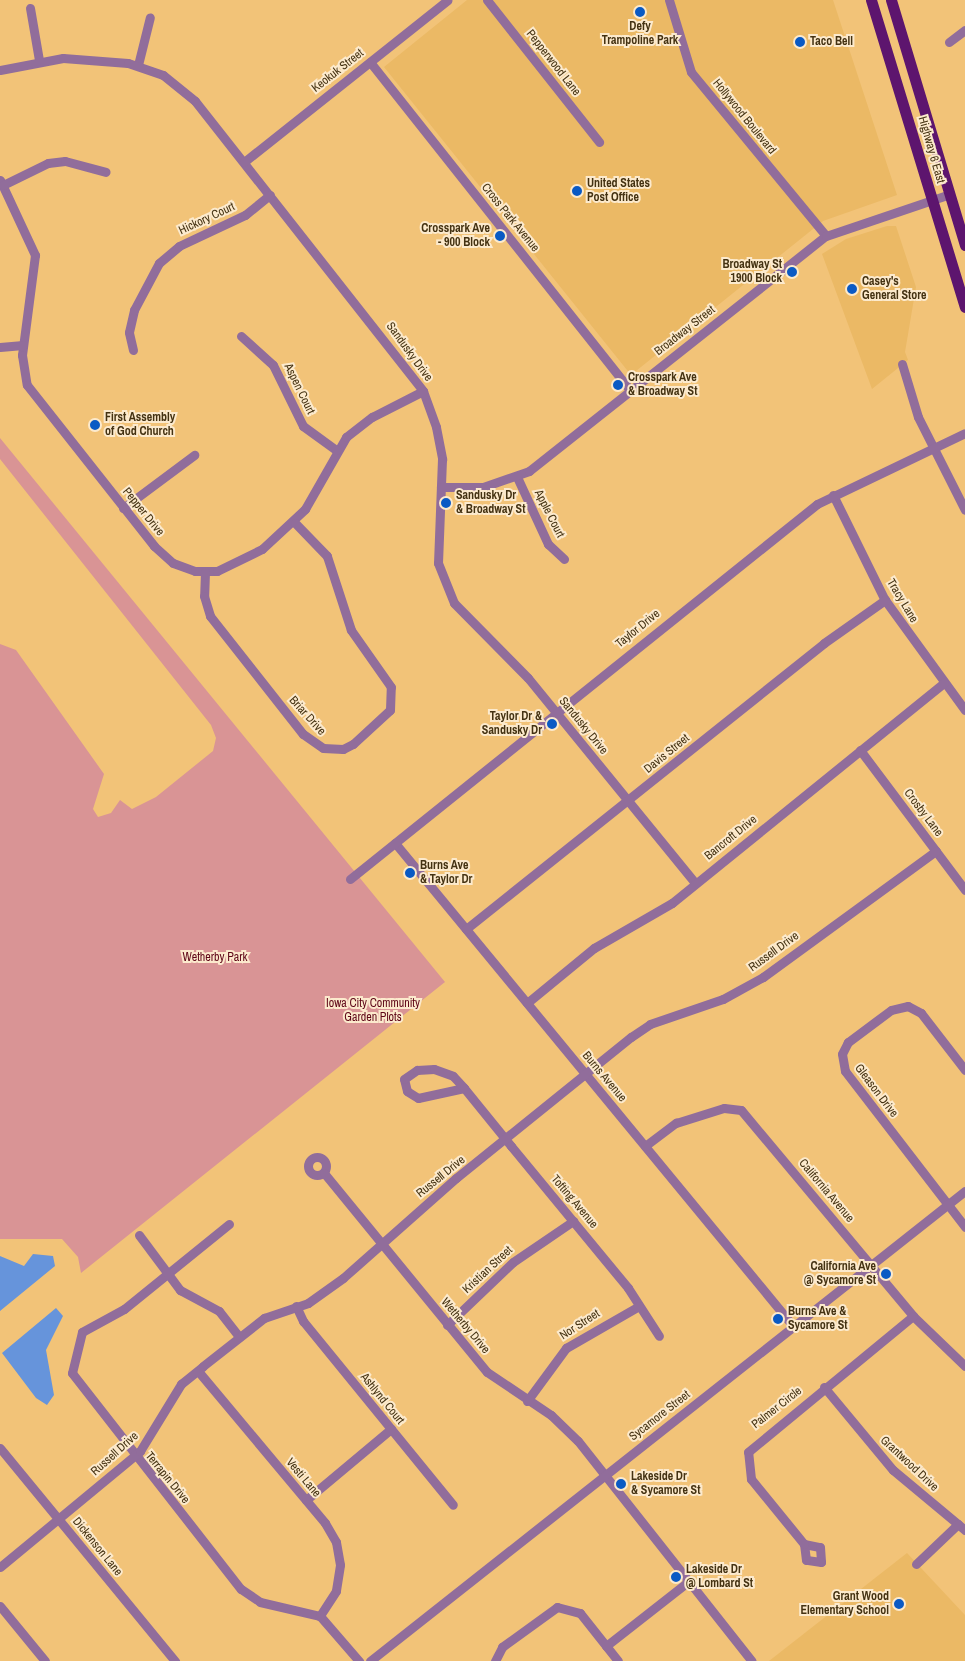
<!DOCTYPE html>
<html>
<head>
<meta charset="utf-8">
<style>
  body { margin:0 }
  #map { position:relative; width:965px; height:1661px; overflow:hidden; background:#f2c378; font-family:"Archivo Narrow",sans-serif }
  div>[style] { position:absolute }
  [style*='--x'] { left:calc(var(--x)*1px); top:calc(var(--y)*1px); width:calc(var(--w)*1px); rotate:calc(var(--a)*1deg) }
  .built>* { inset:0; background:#ebb965 }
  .green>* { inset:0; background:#d99495 }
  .water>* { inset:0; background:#6694db }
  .minor>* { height:9px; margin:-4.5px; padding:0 4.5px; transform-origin:4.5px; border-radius:4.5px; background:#916d9b }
  .minor>.ring { margin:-4.5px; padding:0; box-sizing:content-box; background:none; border:9px solid #916d9b; border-radius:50% }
  .major>* { height:11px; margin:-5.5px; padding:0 5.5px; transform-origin:5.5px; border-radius:5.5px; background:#5d156e }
  .dots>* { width:14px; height:14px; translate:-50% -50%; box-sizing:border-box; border:2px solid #fceacd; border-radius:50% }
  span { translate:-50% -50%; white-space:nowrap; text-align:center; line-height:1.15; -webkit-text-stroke:4px #fceacd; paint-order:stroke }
  .poi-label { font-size:12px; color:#443212; font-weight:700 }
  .left { translate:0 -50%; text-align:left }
  .right { translate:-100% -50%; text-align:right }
  .street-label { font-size:12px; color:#443212 }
  .park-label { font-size:12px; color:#5e0617 }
</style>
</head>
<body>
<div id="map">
  <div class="built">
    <div style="clip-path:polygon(467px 0,833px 0,897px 195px,823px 221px,631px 375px,384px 67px)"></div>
    <div style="clip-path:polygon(887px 226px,896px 226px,916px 287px,905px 352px,908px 360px,872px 389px,822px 254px,846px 239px)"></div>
    <div style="clip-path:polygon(907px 1553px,965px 1615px,965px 1661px,769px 1661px)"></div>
  </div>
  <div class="green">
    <div style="clip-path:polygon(0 438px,445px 982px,81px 1273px,78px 1257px,62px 1239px,0 1239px,0 644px,16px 650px,104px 774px,93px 809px,98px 817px,111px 813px,120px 800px,132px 809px,156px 797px,213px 751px,216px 738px,211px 725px,0 459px)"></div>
  </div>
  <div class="water">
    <div style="clip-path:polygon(33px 1254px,53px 1256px,55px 1266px,0 1311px,0 1256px,24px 1266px)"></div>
    <div style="clip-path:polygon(56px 1308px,63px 1316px,46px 1350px,54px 1395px,47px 1405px,36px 1398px,2px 1353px)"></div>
  </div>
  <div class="minor">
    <div style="--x:487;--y:0;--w:181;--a:51.7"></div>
    <div style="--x:669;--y:0;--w:75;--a:73"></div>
    <div style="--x:691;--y:72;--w:212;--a:50.5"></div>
    <div style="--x:30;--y:8;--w:53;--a:80.2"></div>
    <div style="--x:949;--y:42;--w:20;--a:-37"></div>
    <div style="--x:370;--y:62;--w:420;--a:51.6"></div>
    <div style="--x:138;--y:65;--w:49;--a:-76"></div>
    <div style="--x:0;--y:70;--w:64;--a:-10.8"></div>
    <div style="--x:63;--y:58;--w:65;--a:4.4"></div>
    <div style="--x:128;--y:63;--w:37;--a:19"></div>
    <div style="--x:163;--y:75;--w:41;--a:39.1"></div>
    <div style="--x:195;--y:101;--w:369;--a:51.8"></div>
    <div style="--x:423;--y:391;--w:38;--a:70"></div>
    <div style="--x:436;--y:427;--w:33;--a:79"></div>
    <div style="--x:442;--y:459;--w:104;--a:92.2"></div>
    <div style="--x:438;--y:563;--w:43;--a:68.2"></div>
    <div style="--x:454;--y:603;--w:105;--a:45.4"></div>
    <div style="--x:528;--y:678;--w:264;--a:50.8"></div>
    <div style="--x:244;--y:162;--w:260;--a:-38.5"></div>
    <div style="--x:0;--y:180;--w:83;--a:65"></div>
    <div style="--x:35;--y:255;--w:101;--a:97.4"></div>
    <div style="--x:22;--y:355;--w:30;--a:81"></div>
    <div style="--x:27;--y:385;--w:205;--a:51.7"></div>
    <div style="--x:154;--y:546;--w:25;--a:42"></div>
    <div style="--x:173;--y:563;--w:23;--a:20"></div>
    <div style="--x:195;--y:571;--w:22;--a:0"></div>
    <div style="--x:217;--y:571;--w:50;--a:-26.1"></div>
    <div style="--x:262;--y:549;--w:59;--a:-42.9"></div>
    <div style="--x:305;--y:509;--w:83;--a:-60.3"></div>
    <div style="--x:346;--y:437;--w:33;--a:-38"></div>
    <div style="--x:372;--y:417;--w:57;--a:-27"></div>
    <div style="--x:3;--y:185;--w:50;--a:-26.1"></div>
    <div style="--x:48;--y:163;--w:17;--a:-7"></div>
    <div style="--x:65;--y:161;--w:42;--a:15"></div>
    <div style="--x:241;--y:336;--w:43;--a:42.2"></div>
    <div style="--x:273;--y:365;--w:68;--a:63.8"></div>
    <div style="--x:303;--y:426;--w:41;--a:36"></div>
    <div style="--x:0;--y:347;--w:23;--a:-5"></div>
    <div style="--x:133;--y:350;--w:18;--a:-103"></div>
    <div style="--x:129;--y:332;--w:23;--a:-77"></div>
    <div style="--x:134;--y:310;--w:53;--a:-62"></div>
    <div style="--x:159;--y:263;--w:26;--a:-40"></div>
    <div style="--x:179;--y:246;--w:73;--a:-25.2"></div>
    <div style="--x:245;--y:215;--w:32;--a:-39"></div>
    <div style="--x:902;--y:364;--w:55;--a:73.2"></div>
    <div style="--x:918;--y:417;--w:104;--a:63.2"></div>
    <div style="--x:517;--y:477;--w:74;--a:65.2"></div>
    <div style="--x:548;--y:544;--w:22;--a:43"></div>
    <div style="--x:441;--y:487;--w:42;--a:0"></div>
    <div style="--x:483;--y:487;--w:49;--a:-19.2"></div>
    <div style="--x:529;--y:471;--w:379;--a:-38.4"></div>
    <div style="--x:826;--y:236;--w:131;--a:-18.7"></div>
    <div style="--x:833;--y:495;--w:117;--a:63.7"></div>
    <div style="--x:885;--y:600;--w:136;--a:54"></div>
    <div style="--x:123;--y:508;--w:89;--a:-36.7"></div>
    <div style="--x:205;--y:572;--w:24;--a:92"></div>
    <div style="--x:204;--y:596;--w:21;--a:73"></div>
    <div style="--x:210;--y:616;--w:150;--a:51.8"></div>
    <div style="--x:303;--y:734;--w:24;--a:35"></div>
    <div style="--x:323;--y:748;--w:20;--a:3"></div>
    <div style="--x:343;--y:749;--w:11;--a:-27"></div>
    <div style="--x:353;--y:744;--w:50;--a:-42.6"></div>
    <div style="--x:390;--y:710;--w:23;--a:-88"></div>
    <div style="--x:391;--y:687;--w:70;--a:-125.1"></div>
    <div style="--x:351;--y:630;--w:78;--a:-108"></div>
    <div style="--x:327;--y:556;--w:46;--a:-134.1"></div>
    <div style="--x:860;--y:750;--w:175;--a:53.1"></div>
    <div style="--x:395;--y:843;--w:627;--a:50.5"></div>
    <div style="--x:350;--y:879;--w:599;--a:-38.76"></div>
    <div style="--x:817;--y:504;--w:164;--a:-25.6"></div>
    <div style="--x:466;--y:929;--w:458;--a:-38.6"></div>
    <div style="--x:824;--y:643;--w:75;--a:-35.2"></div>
    <div style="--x:527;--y:1003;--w:87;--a:-39.4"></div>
    <div style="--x:594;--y:948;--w:90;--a:-30"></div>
    <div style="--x:672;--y:903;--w:350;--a:-39"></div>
    <div style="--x:965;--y:1070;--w:72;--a:-127.7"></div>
    <div style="--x:921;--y:1013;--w:15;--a:-152"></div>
    <div style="--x:908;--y:1006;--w:17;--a:167"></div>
    <div style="--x:891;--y:1010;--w:54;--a:143.3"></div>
    <div style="--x:848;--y:1042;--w:13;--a:117"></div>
    <div style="--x:842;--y:1054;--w:17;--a:80"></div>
    <div style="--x:845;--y:1071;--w:197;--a:52.4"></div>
    <div style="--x:464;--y:1088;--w:47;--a:167.7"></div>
    <div style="--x:418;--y:1098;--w:13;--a:-148"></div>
    <div style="--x:407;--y:1091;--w:12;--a:-104"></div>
    <div style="--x:404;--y:1079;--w:16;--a:-35"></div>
    <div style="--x:417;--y:1070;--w:17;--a:-3"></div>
    <div style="--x:434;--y:1069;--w:20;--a:20"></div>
    <div style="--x:453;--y:1076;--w:16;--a:47"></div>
    <div style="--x:464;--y:1088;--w:75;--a:51"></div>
    <div style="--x:511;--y:1146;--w:184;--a:50.5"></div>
    <div style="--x:628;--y:1288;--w:57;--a:57.1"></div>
    <div style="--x:645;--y:1146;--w:39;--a:-37"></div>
    <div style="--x:676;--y:1123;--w:50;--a:-17.4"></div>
    <div style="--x:724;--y:1108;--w:17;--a:7"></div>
    <div style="--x:741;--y:1110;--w:268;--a:50.1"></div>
    <div style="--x:913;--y:1316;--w:72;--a:43.9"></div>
    <div class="ring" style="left:308px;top:1157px;width:9px;height:9px"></div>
    <div style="--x:324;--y:1173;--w:257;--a:50.7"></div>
    <div style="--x:487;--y:1372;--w:77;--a:33.9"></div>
    <div style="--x:551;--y:1415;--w:37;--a:44"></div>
    <div style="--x:578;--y:1441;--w:280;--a:51.7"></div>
    <div style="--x:229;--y:1224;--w:135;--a:141"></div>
    <div style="--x:124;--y:1309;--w:48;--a:151.3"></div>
    <div style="--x:82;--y:1332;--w:42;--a:103.7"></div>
    <div style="--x:72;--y:1373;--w:274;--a:52"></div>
    <div style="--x:241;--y:1589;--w:23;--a:34"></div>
    <div style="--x:260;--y:1602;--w:62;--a:13.1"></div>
    <div style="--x:320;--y:1616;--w:60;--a:49.1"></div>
    <div style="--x:139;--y:1235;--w:69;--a:53.3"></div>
    <div style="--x:180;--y:1290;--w:44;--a:28.3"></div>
    <div style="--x:219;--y:1311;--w:33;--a:52"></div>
    <div style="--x:296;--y:1306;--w:17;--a:65"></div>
    <div style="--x:303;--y:1321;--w:237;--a:50.8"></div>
    <div style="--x:447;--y:1325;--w:91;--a:-43.7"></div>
    <div style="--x:513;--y:1262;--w:73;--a:-34.3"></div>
    <div style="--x:198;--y:1371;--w:198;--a:50.1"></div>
    <div style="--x:325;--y:1523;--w:22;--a:60"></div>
    <div style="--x:336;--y:1542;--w:23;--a:80"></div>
    <div style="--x:340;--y:1565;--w:26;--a:99"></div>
    <div style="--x:336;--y:1591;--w:30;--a:123"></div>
    <div style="--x:824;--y:1387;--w:108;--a:50.3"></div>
    <div style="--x:893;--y:1470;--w:94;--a:39.8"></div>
    <div style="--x:527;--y:1401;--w:66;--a:-53.7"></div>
    <div style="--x:566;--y:1348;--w:84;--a:-29.9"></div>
    <div style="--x:0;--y:1448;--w:276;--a:50.6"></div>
    <div style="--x:306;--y:1500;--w:111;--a:-39.9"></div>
    <div style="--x:804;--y:1544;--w:16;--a:11"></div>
    <div style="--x:820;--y:1547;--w:15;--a:86"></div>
    <div style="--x:821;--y:1562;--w:15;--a:-172"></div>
    <div style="--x:806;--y:1560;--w:16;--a:-97"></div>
    <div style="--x:804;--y:1544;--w:84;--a:-129.2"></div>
    <div style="--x:751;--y:1479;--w:27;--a:-96"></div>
    <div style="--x:748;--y:1452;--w:214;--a:-39.5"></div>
    <div style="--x:916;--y:1564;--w:58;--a:-43.6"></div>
    <div style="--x:0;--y:1567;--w:182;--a:-39.6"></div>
    <div style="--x:140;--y:1451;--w:79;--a:-58.5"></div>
    <div style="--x:181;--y:1384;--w:28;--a:-39"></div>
    <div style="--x:203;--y:1366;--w:78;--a:-38.2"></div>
    <div style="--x:264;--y:1318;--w:46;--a:-18.8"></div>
    <div style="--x:308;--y:1303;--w:43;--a:-35.5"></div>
    <div style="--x:343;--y:1278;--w:151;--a:-41.5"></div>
    <div style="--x:456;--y:1178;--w:225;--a:-38.9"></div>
    <div style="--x:631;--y:1037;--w:23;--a:-34"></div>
    <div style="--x:650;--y:1024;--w:77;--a:-18.9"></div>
    <div style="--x:723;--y:999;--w:46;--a:-28.8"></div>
    <div style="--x:763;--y:977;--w:214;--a:-36.1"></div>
    <div style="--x:0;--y:1606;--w:71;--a:50.7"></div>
    <div style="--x:606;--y:1646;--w:105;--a:-38.1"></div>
    <div style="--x:370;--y:1661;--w:758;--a:-38.31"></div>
    <div style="--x:495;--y:1661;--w:16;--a:-63"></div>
    <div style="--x:502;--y:1647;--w:68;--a:-36"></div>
    <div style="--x:557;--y:1607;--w:24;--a:15"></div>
    <div style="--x:580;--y:1613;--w:61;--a:51.6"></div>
  </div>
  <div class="major">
    <div style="--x:871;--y:0;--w:321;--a:73"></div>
    <div style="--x:891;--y:0;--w:256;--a:73.2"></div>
  </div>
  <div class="dots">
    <div style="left:640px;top:12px;background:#0a5ac4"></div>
    <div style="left:800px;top:42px;background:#0a5ac4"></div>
    <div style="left:577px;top:191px;background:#0a5ac4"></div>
    <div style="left:500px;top:236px;background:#0a5ac4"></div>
    <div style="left:792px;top:272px;background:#0a5ac4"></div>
    <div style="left:852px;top:289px;background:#0a5ac4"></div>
    <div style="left:618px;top:385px;background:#0a5ac4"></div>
    <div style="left:95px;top:425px;background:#0a5ac4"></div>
    <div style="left:446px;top:503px;background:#0a5ac4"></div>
    <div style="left:552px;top:724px;background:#0a5ac4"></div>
    <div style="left:410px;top:873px;background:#0a5ac4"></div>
    <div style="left:886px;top:1274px;background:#0a5ac4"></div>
    <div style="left:778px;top:1319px;background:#0a5ac4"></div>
    <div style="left:621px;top:1484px;background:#0a5ac4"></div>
    <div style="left:676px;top:1577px;background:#0a5ac4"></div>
    <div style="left:899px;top:1604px;background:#0a5ac4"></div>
  </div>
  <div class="poi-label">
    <span style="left:640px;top:34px">Defy<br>Trampoline Park</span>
    <span class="left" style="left:810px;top:42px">Taco Bell</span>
    <span class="left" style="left:587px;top:191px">United States<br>Post Office</span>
    <span class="right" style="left:490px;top:236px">Crosspark Ave<br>- 900 Block</span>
    <span class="right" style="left:782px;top:272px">Broadway St<br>1900 Block</span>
    <span class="left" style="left:862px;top:289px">Casey's<br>General Store</span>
    <span class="left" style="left:628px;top:385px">Crosspark Ave<br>&amp; Broadway St</span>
    <span class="left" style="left:105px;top:425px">First Assembly<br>of God Church</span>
    <span class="left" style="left:456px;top:503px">Sandusky Dr<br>&amp; Broadway St</span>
    <span class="right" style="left:542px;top:724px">Taylor Dr &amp;<br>Sandusky Dr</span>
    <span class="left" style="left:420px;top:873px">Burns Ave<br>&amp; Taylor Dr</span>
    <span class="right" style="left:876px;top:1274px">California Ave<br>@ Sycamore St</span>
    <span class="left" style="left:788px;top:1319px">Burns Ave &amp;<br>Sycamore St</span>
    <span class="left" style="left:631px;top:1484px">Lakeside Dr<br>&amp; Sycamore St</span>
    <span class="left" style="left:686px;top:1577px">Lakeside Dr<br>@ Lombard St</span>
    <span class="right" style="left:889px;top:1604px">Grant Wood<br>Elementary School</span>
  </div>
  <div class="street-label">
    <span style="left:553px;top:63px;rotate:52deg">Pepperwood Lane</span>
    <span style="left:338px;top:71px;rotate:-38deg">Keokuk Street</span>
    <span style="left:744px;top:117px;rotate:51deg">Hollywood Boulevard</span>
    <span style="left:931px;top:150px;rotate:74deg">Highway 6 East</span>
    <span style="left:510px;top:218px;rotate:51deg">Cross Park Avenue</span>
    <span style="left:207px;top:219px;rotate:-25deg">Hickory Court</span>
    <span style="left:685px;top:331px;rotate:-38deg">Broadway Street</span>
    <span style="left:409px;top:352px;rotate:54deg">Sandusky Drive</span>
    <span style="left:299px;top:389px;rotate:64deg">Aspen Court</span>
    <span style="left:143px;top:512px;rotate:51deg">Pepper Drive</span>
    <span style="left:549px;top:514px;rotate:63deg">Apple Court</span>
    <span style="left:902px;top:601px;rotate:59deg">Tracy Lane</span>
    <span style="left:638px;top:629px;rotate:-39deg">Taylor Drive</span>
    <span style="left:307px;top:716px;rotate:48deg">Briar Drive</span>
    <span style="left:583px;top:726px;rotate:51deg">Sandusky Drive</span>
    <span style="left:667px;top:754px;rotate:-39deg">Davis Street</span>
    <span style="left:923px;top:813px;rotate:53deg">Crosby Lane</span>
    <span style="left:731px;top:838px;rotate:-39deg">Bancroft Drive</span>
    <span style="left:774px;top:952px;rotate:-36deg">Russell Drive</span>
    <span style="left:604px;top:1077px;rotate:50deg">Burns Avenue</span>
    <span style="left:876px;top:1091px;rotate:53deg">Gleason Drive</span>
    <span style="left:441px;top:1177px;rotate:-39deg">Russell Drive</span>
    <span style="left:826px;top:1191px;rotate:50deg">California Avenue</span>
    <span style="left:574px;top:1202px;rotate:50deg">Tofting Avenue</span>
    <span style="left:488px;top:1270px;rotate:-43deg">Kristian Street</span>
    <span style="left:580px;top:1325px;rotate:-33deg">Nor Street</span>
    <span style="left:465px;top:1326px;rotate:50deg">Wetherby Drive</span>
    <span style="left:382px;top:1399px;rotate:51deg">Ashlynd Court</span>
    <span style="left:777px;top:1408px;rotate:-38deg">Palmer Circle</span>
    <span style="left:660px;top:1416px;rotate:-38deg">Sycamore Street</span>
    <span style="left:115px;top:1454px;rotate:-42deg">Russell Drive</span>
    <span style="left:909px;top:1464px;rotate:43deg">Grantwood Drive</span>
    <span style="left:167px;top:1478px;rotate:51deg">Terrapin Drive</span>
    <span style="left:303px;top:1478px;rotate:50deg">Vesti Lane</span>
    <span style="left:97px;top:1547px;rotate:51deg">Dickenson Lane</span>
  </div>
  <div class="park-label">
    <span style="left:215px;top:958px">Wetherby Park</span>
    <span style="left:373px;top:1011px">Iowa City Community<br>Garden Plots</span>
  </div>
</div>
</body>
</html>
